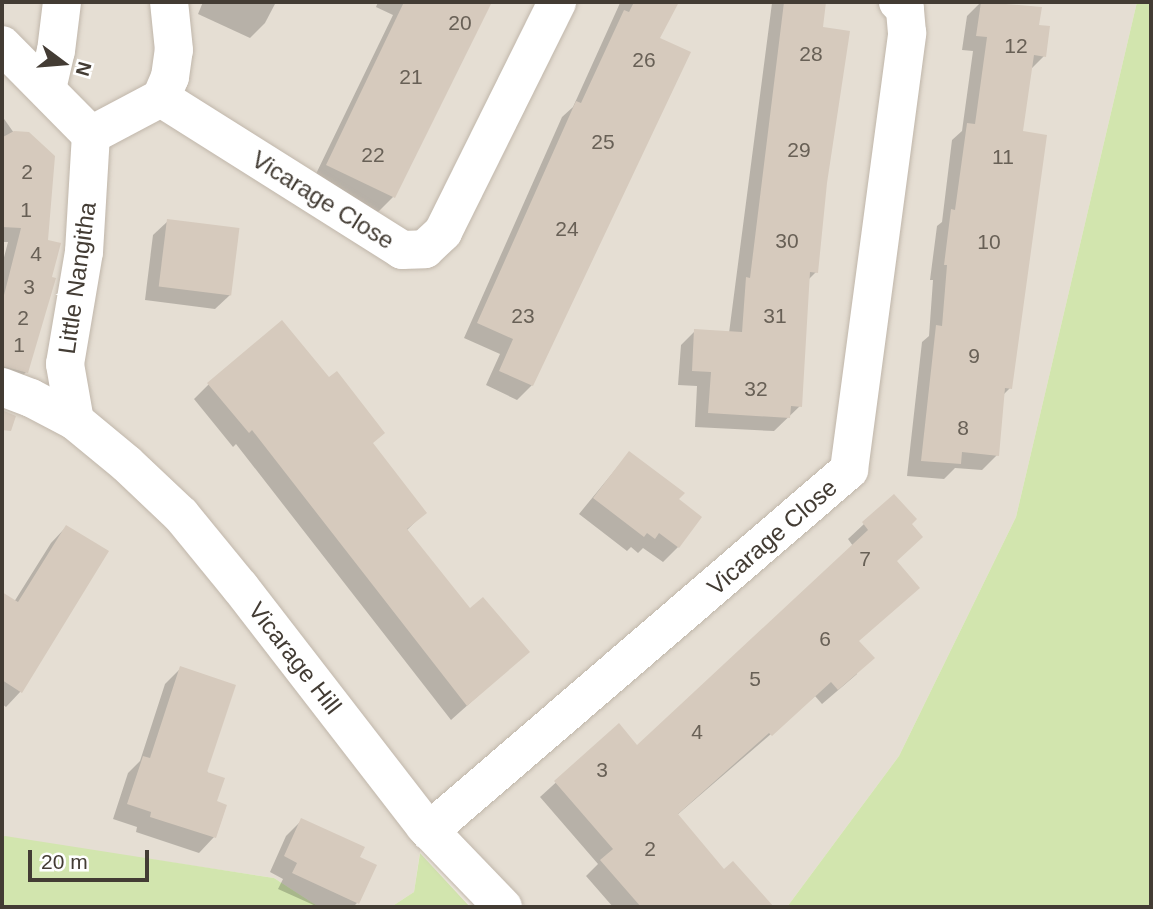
<!DOCTYPE html>
<html>
<head>
<meta charset="utf-8">
<style>
  body { margin:0 }
  #map { position:relative; width:1153px; height:909px; overflow:hidden; background:#f2ece4; font-family:Arial,sans-serif }
  div>[style] { position:absolute }
  [style*='--x'] { left:calc(var(--x)*1px); top:calc(var(--y)*1px); width:calc(var(--w)*1px); rotate:calc(var(--a)*1deg) }
  .residential>* { inset:0; background:#e5ded3 }
  .green>* { inset:0; background:#d2e5ae }
  .shadow>* { inset:0; background:#0003 }
  .building>* { inset:0; background:#d6cabd; transform-origin:0 0 }
  .roads { filter:drop-shadow(0 0 2px #c0b6aa) drop-shadow(0 0 2px #c0b6aa) }
  .minor>* { height:38px; margin:-19px; padding:0 19px; transform-origin:19px; border-radius:19px; background:#fff }
  span { translate:-50% -50%; white-space:nowrap; text-align:center; line-height:1.15; -webkit-text-stroke:7px #fff; paint-order:stroke }
  .number-label { font-size:21px; color:#686056 }
  .number-label span { -webkit-text-stroke-width:0 }
  .street-label { font-size:24px; color:#433c34 }
  .frame { position:absolute; inset:0; border:4px solid #433c34; pointer-events:none }
  .north { position:absolute; left:28px; top:28px; width:70px; height:70px; -webkit-text-stroke:5px #fff; paint-order:stroke; rotate:106deg; font-size:19px; font-weight:700; line-height:28px; text-align:center; color:#433c34 }
  .north::after { content:''; display:block; margin:auto; width:24px; height:32px; background:#433c34; clip-path:polygon(50% 0,100% 100%,50% 72%,0 100%) }
  .scale { position:absolute; left:28px; top:850px; width:121px; height:32px; box-sizing:border-box; border:4px solid #433c34; border-top:0; padding-left:9px; font-size:21px; line-height:24px; white-space:nowrap; color:#433c34; -webkit-text-stroke:5px #fff; paint-order:stroke }
</style>
</head>
<body>
<div id="map">
  <div class="residential">
    <div style="clip-path:polygon(2px 2px,1137px 2px,1016px 517px,899px 756px,787px 907px,527px 907px,424px 825px,414px 892px,391px 907px,319px 907px,274px 878px,2px 837px)"></div>
  </div>
  <div class="green">
    <div style="clip-path:polygon(1137px 2px,1151px 2px,1151px 907px,787px 907px,899px 756px,1016px 517px)"></div>
    <div style="clip-path:polygon(5px 836px,274px 878px,319px 907px,2px 907px,2px 837px)"></div>
    <div style="clip-path:polygon(420px 853px,470px 907px,391px 907px,414px 892px)"></div>
  </div>
  <div class="shadow">
    <div style="clip-path:polygon(203px 2px,276px 2px,265px 23px,250px 38px,198px 14px)"></div>
    <div style="clip-path:polygon(378px 2px,490px 2px,393px 197px,378px 212px,313px 180px,393px 15px,376px 7px)"></div>
    <div style="clip-path:polygon(618px 2px,677px 2px,658px 39px,532px 385px,517px 400px,486px 385px,500px 354px,464px 338px,562px 117px,573px 107px,620px 3px)"></div>
    <div style="clip-path:polygon(825px 2px,821px 29px,825px 183px,816px 272px,808px 280px,800px 406px,774px 431px,695px 427px,697px 386px,678px 385px,681px 345px,695px 331px,729px 333px,772px 3px)"></div>
    <div style="clip-path:polygon(981px 2px,1040px 9px,1037px 26px,1044px 56px,1030px 70px,1021px 133px,1010px 388px,1003px 395px,997px 455px,982px 470px,955px 468px,944px 479px,907px 476px,922px 342px,929px 336px,933px 280px,930px 280px,937px 226px,942px 222px,952px 140px,962px 131px,973px 51px,962px 50px,967px 16px)"></div>
    <div style="clip-path:polygon(2px 116px,14px 133px,29px 134px,26px 372px,12px 387px,2px 384px,2px 265px,8px 242px,2px 242px)"></div>
    <div style="clip-path:polygon(168px 221px,230px 295px,215px 309px,145px 300px,153px 235px)"></div>
    <div style="clip-path:polygon(209px 384px,371px 444px,424px 513px,406px 531px,470px 610px,527px 652px,451px 720px,236px 444px,233px 447px,194px 399px)"></div>
    <div style="clip-path:polygon(629px 453px,677px 500px,678px 547px,663px 562px,643px 548px,638px 553px,631px 547px,627px 551px,579px 514px)"></div>
    <div style="clip-path:polygon(894px 496px,910px 525px,858px 642px,857px 674px,822px 704px,815px 696px,677px 815px,724px 871px,763px 897px,753px 907px,613px 907px,586px 876px,598px 864px,540px 797px,618px 726px,637px 748px,853px 546px,848px 539px)"></div>
    <div style="clip-path:polygon(66px 527px,21px 691px,6px 707px,2px 704px,2px 606px,9px 599px,14px 602px,51px 543px)"></div>
    <div style="clip-path:polygon(181px 668px,215px 802px,214px 837px,199px 853px,136px 832px,137px 827px,113px 819px,128px 773px,140px 761px,165px 684px)"></div>
    <div style="clip-path:polygon(302px 820px,358px 858px,357px 903px,353px 907px,318px 907px,278px 889px,283px 879px,270px 872px,286px 836px)"></div>
  </div>
  <div class="building">
    <div style="clip-path:polygon(404px 2px,492px 2px,395px 198px,326px 165px)"></div>
    <div style="clip-path:polygon(634px 2px,679px 2px,660px 38px,691px 52px,533px 386px,499px 371px,513px 339px,477px 323px,576px 101px,581px 103px,624px 10px,629px 12px)"></div>
    <div style="clip-path:polygon(784px 2px,826px 2px,823px 27px,850px 31px,827px 183px,818px 273px,810px 272px,802px 407px,791px 406px,790px 418px,708px 413px,711px 372px,692px 371px,694px 329px,742px 332px,746px 277px,750px 278px)"></div>
    <div style="clip-path:polygon(981px 2px,1042px 7px,1039px 25px,1050px 26px,1046px 57px,1034px 55px,1023px 131px,1047px 135px,1012px 389px,1005px 388px,999px 456px,962px 452px,961px 464px,921px 461px,936px 325px,942px 326px,947px 265px,944px 265px,951px 209px,955px 210px,967px 123px,975px 124px,987px 37px,976px 36px)"></div>
    <div style="clip-path:polygon(14px 131px,29px 132px,55px 156px,48px 240px,61px 243px,52px 277px,56px 278px,28px 373px,2px 366px,2px 303px,21px 228px,2px 227px,3px 137px)"></div>
    <div style="left:167px;top:219px;width:73px;height:68px;rotate:7deg"></div>
    <div style="clip-path:polygon(282px 320px,329px 377px,337px 371px,385px 433px,373px 443px,427px 513px,407px 529px,470px 608px,483px 597px,530px 652px,467px 706px,252px 430px,249px 433px,207px 383px)"></div>
    <div style="clip-path:polygon(2px 410px,16px 416px,11px 431px,2px 430px)"></div>
    <div style="clip-path:polygon(629px 451px,685px 493px,679px 499px,702px 517px,679px 548px,659px 533px,655px 539px,647px 533px,644px 537px,593px 498px)"></div>
    <div style="clip-path:polygon(894px 494px,917px 519px,912px 524px,923px 537px,897px 561px,920px 588px,859px 641px,875px 658px,838px 690px,831px 682px,772px 736px,769px 733px,678px 814px,724px 869px,733px 861px,774px 907px,641px 907px,600px 860px,613px 849px,554px 781px,619px 723px,637px 745px,868px 530px,862px 522px)"></div>
    <div style="clip-path:polygon(66px 525px,109px 551px,22px 693px,2px 680px,2px 592px,18px 602px)"></div>
    <div style="clip-path:polygon(180px 666px,236px 685px,207px 772px,225px 778px,217px 801px,227px 805px,216px 838px,150px 817px,151px 812px,127px 804px,143px 756px,150px 758px)"></div>
    <div style="clip-path:polygon(301px 818px,365px 847px,360px 857px,377px 865px,359px 904px,292px 873px,297px 863px,284px 856px)"></div>
  </div>
  <div class="roads">
    <div class="minor">
      <div style="--x:2;--y:45;--w:127;--a:45.3"></div>
      <div style="--x:47;--y:89;--w:39;--a:-77"></div>
      <div style="--x:56;--y:51;--w:49;--a:-83"></div>
      <div style="--x:161;--y:98;--w:23;--a:-67"></div>
      <div style="--x:170;--y:77;--w:27;--a:-82"></div>
      <div style="--x:174;--y:50;--w:48;--a:-95.9"></div>
      <div style="--x:91;--y:135;--w:79;--a:-27.9"></div>
      <div style="--x:161;--y:98;--w:285;--a:32.2"></div>
      <div style="--x:402;--y:250;--w:23;--a:-2"></div>
      <div style="--x:425;--y:249;--w:25;--a:-43"></div>
      <div style="--x:443;--y:232;--w:257;--a:-63.6"></div>
      <div style="--x:2;--y:387;--w:31;--a:21"></div>
      <div style="--x:31;--y:398;--w:50;--a:27.6"></div>
      <div style="--x:75;--y:421;--w:67;--a:39.6"></div>
      <div style="--x:127;--y:464;--w:74;--a:43.4"></div>
      <div style="--x:181;--y:515;--w:93;--a:50.7"></div>
      <div style="--x:240;--y:587;--w:301;--a:52.3"></div>
      <div style="--x:424;--y:825;--w:114;--a:46.1"></div>
      <div style="--x:75;--y:421;--w:58;--a:-100"></div>
      <div style="--x:65;--y:364;--w:114;--a:-80.4"></div>
      <div style="--x:84;--y:252;--w:117;--a:-86.6"></div>
      <div style="--x:429;--y:831;--w:554;--a:-40.68"></div>
      <div style="--x:849;--y:470;--w:441;--a:-82.4"></div>
      <div style="--x:907;--y:33;--w:24;--a:-95"></div>
      <div style="--x:905;--y:9;--w:10;--a:-135"></div>
    </div>
  </div>
  <div class="number-label">
    <span style="left:460px;top:23px">20</span>
    <span style="left:1016px;top:46px">12</span>
    <span style="left:811px;top:54px">28</span>
    <span style="left:644px;top:60px">26</span>
    <span style="left:411px;top:77px">21</span>
    <span style="left:603px;top:142px">25</span>
    <span style="left:799px;top:150px">29</span>
    <span style="left:373px;top:155px">22</span>
    <span style="left:1003px;top:157px">11</span>
    <span style="left:27px;top:172px">2</span>
    <span style="left:26px;top:210px">1</span>
    <span style="left:567px;top:229px">24</span>
    <span style="left:787px;top:241px">30</span>
    <span style="left:989px;top:242px">10</span>
    <span style="left:36px;top:254px">4</span>
    <span style="left:29px;top:287px">3</span>
    <span style="left:523px;top:316px">23</span>
    <span style="left:775px;top:316px">31</span>
    <span style="left:23px;top:318px">2</span>
    <span style="left:19px;top:345px">1</span>
    <span style="left:974px;top:356px">9</span>
    <span style="left:756px;top:389px">32</span>
    <span style="left:963px;top:428px">8</span>
    <span style="left:865px;top:559px">7</span>
    <span style="left:825px;top:639px">6</span>
    <span style="left:755px;top:679px">5</span>
    <span style="left:697px;top:732px">4</span>
    <span style="left:602px;top:770px">3</span>
    <span style="left:650px;top:849px">2</span>
  </div>
  <div class="street-label">
    <span style="left:323px;top:200px;rotate:32deg">Vicarage Close</span>
    <span style="left:77px;top:278px;rotate:-82deg">Little Nangitha</span>
    <span style="left:772px;top:537px;rotate:-41deg">Vicarage Close</span>
    <span style="left:295px;top:658px;rotate:52deg">Vicarage Hill</span>
  </div>
  <div class="frame"></div>
  <div class="north">N</div>
  <div class="scale">20 m</div>
</div>
</body>
</html>
